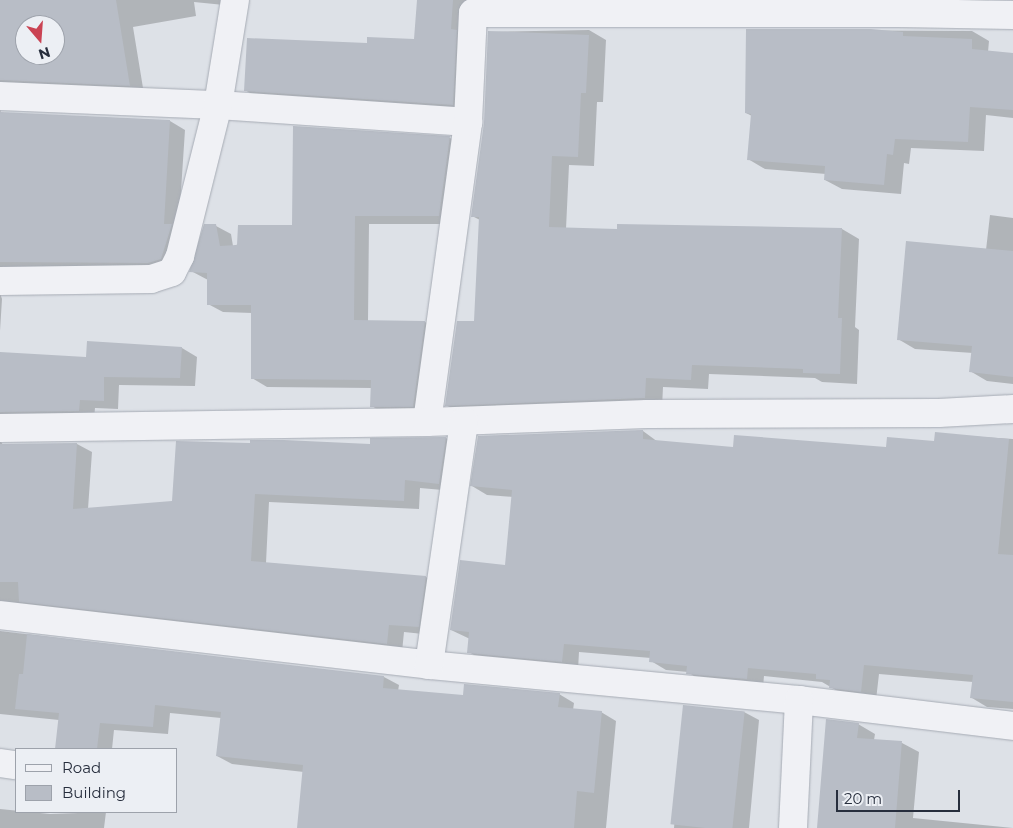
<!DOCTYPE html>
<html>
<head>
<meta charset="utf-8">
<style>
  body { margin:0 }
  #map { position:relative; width:1013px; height:828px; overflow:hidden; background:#dde1e7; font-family:Montserrat,sans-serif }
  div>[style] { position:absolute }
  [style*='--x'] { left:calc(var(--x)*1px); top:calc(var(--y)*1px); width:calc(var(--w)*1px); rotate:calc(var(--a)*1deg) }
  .shadow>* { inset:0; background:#0003 }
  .building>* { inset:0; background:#b8bdc6; transform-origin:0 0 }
  .roads { filter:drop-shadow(0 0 1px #a6abb4) drop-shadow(0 0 1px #a6abb4) }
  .minor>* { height:28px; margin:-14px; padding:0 14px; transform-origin:14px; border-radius:14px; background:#f0f1f5 }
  span { translate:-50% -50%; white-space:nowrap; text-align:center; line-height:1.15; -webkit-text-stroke:4.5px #eceff4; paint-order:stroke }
  .legend { position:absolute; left:15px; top:748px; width:162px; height:65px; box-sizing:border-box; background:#eceff4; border:1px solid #9da2ab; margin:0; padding:6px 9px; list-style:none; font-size:15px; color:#272e3d }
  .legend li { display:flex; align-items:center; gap:10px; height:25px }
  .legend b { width:25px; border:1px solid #9da2ab }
  .north { position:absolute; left:15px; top:15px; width:50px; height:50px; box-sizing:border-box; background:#eceff4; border:1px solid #9da2ab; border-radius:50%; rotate:162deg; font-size:14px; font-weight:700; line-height:20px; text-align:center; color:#272e3d }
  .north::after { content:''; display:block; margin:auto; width:18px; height:22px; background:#ca4353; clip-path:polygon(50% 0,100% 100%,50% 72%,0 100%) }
  .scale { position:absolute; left:836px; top:790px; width:124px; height:22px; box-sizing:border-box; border:2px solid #272e3d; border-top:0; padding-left:6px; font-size:15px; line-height:18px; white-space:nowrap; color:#272e3d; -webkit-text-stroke:4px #eceff4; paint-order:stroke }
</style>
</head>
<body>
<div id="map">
  <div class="shadow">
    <div style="clip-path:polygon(evenodd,0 0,235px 0,234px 6px,194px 2px,196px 16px,133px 27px,144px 94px,0 102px,0 0,25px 25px,55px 25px,55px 55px,25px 55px,25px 25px)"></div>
    <div style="clip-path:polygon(418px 0,467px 0,467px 113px,260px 99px,245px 90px,368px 44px,416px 40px)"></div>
    <div style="clip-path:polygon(754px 0,989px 0,988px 6px)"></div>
    <div style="clip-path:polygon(589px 30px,606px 40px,603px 102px,597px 102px,594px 166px,569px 165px,566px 229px,618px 231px,618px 225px,842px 229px,859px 239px,855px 327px,859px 330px,857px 384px,822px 382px,815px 378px,709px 374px,708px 389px,663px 387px,662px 408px,463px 415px,446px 405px,475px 322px,480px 220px,472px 216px,485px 123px,489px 32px)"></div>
    <div style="clip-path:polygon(748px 30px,972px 31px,989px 41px,988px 52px,1013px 54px,1013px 118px,986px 115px,984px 151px,911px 148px,909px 164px,904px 163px,901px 194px,842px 189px,825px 180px,826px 174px,765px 169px,748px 159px,752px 116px,746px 113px)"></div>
    <div style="clip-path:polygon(0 108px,1px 113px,170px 121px,185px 130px,176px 267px,0 285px)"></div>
    <div style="clip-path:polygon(294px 127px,450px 138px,464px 146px,454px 224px,369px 224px,368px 322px,425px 322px,439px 331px,428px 414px,386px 415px,372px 406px,372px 388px,267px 387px,252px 378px,252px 313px,223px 312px,208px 304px,208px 280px,191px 271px,216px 226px,231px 234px,233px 246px,293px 226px)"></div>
    <div style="clip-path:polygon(990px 215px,1013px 218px,1013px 384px,987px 381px,970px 371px,973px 353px,915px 349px,898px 339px,986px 250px)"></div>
    <div style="clip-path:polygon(0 293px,2px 299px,0 331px)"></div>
    <div style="clip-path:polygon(182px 348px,197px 357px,195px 386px,119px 385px,118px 409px,95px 408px,94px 419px,0 434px,0 353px,88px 358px)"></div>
    <div style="clip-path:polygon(643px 431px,658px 442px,734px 449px,887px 448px,935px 442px,936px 434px,1013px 439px,1013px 709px,987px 707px,972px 698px,973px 682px,879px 674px,876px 700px,846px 696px,822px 682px,764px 676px,763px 687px,703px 682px,688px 672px,666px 670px,651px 661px,651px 658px,579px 652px,578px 670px,484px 661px,469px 652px,470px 639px,451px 630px,506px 566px,513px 497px,487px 495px,472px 486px,479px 437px)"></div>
    <div style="clip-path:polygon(446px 438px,460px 447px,454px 491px,420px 488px,419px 509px,269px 502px,266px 563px,426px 577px,440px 586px,433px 635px,404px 632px,402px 652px,2px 614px,0 631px,384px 677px,399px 685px,398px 691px,464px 697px,559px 694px,574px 703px,573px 710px,601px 712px,616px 721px,606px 828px,299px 828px,304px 772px,232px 764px,217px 756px,221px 718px,170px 713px,168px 734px,114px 730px,112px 749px,56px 749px,59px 720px,0 714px,0 440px,3px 445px,77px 444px,92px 452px,88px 509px,174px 502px,371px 445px)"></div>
    <div style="clip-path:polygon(685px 706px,744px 712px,759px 720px,749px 828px,674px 828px)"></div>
    <div style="clip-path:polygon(858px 724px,875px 734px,874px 740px,902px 743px,919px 752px,913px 818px,1013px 828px,818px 828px)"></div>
    <div style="clip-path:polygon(0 809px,50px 814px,106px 812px,104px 828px,0 828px)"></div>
  </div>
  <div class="building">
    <div style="clip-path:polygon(evenodd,0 0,116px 0,130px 86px,0 80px,0 0,25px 25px,55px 25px,55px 55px,25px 55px,25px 25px)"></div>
    <div style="clip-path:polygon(417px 0,453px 0,451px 29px,457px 30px,453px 105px,244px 91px,247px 38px,367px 43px,367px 37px,414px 39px)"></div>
    <div style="clip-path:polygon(746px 29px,871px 29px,903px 32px,903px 36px,972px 39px,972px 49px,1013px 53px,1013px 110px,970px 107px,968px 142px,895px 139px,893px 155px,887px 154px,884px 185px,824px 180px,825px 166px,747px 160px,751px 114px,745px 113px)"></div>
    <div style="clip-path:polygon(488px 31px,589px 35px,586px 93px,581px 93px,578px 157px,552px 156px,549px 227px,617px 229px,617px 224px,842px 228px,838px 318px,842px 318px,840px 374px,803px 373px,803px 369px,692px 365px,691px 380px,646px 378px,645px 398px,445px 406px,457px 321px,474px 321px,479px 217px,471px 217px,484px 123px)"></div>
    <div style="clip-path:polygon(0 112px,170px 120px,164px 224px,172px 224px,161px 259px,148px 263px,0 262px)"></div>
    <div style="clip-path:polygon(293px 126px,450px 136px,439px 216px,355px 216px,354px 320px,425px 321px,413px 407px,370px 407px,371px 380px,251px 379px,251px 305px,207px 305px,207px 273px,189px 272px,204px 224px,216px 224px,220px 246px,237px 245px,238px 225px,292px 225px)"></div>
    <div style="clip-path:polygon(906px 241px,1013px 251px,1013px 377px,969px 372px,972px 346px,897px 340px)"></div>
    <div style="clip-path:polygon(87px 341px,182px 347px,180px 378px,104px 377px,104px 401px,80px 400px,79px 411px,0 412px,0 352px,86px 357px)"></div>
    <div style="clip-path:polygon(643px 430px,643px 439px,733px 447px,734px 435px,886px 447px,887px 437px,934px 441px,935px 432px,1009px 439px,998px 554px,1013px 555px,1013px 702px,970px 698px,973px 675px,864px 665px,861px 692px,829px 688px,830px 680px,816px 679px,816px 674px,748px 668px,747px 679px,686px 674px,687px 666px,649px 662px,650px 651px,564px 644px,562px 662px,467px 653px,469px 632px,450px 630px,460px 560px,505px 565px,512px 490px,470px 486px,478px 436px)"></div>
    <div style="clip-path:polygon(446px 437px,439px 484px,405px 480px,404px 501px,255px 494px,251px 561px,426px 576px,419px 627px,389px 625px,387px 644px,19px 602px,18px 582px,0 582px,0 444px,77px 443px,73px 509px,172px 501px,176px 441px,250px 443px,250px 440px,284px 440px,370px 444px,370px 438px)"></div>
    <div style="clip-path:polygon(27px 634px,384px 676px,383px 688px,463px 695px,464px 684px,560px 693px,558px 707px,602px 711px,594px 793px,577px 791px,574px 828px,297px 828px,303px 765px,216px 756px,221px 712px,155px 705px,153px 727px,100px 723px,97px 749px,55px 749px,59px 713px,15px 709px,19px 674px,23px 674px)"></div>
    <div style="left:683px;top:705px;width:62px;height:120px;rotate:6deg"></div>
    <div style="clip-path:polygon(826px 719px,859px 723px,857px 738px,902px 741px,895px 828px,817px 828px)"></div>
  </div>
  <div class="roads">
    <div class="minor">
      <div style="--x:0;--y:96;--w:218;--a:2.4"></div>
      <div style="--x:218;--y:105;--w:251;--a:3.9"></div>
      <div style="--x:0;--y:281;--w:151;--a:-0.8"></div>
      <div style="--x:151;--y:279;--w:22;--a:-18"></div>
      <div style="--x:172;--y:272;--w:18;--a:-63"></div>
      <div style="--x:180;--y:256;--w:156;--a:-75.9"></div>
      <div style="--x:218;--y:105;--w:106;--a:-80.8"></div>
      <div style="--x:427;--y:422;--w:303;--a:-82.2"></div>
      <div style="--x:468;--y:122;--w:109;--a:-87.4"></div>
      <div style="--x:473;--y:13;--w:426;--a:0"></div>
      <div style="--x:899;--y:13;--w:114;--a:1"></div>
      <div style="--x:0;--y:428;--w:427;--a:-0.8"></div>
      <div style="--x:427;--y:422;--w:220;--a:-2.1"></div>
      <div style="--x:647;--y:414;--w:292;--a:-0.2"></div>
      <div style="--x:939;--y:413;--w:74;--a:-3.1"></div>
      <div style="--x:0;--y:615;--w:432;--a:6.6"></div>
      <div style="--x:429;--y:665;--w:372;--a:5.4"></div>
      <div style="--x:799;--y:700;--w:216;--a:6.9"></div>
      <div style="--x:429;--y:665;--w:246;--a:-81.8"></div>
      <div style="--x:0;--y:763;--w:15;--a:8"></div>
      <div style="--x:793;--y:828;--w:128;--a:-87.3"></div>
    </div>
  </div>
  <ul class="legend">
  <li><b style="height:6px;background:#f0f1f5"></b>Road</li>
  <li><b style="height:14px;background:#b8bdc6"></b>Building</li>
  </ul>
  <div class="north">N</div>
  <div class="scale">20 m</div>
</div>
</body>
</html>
